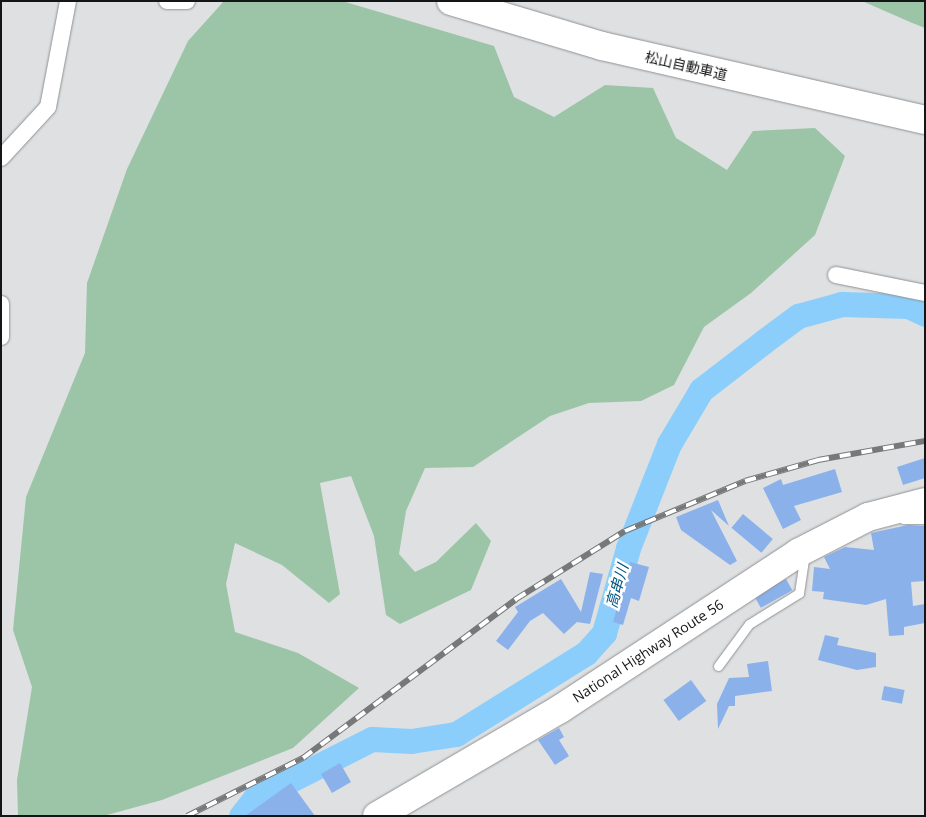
<!DOCTYPE html>
<html>
<head>
<meta charset="utf-8">
<style>
  body { margin:0 }
  #map { position:relative; width:926px; height:817px; overflow:hidden; background:#dee0e2; font-family:"Open Sans","Noto Sans JP",sans-serif }
  div>[style] { position:absolute }
  [style*='--x'] { left:calc(var(--x)*1px); top:calc(var(--y)*1px); width:calc(var(--w)*1px); rotate:calc(var(--a)*1deg) }
  .green>* { inset:0; background:#9cc5a7 }
  .river>* { height:25px; margin:-12.5px; padding:0 12.5px; transform-origin:12.5px; border-radius:12.5px; background:#8bcefc }
  .building>* { inset:0; background:#8bb1eb; transform-origin:0 0 }
  .roads { filter:drop-shadow(0 0 1px #8f9193) drop-shadow(0 0 1px #8f9193) }
  .service>* { height:9px; margin:-4.5px; padding:0 4.5px; transform-origin:4.5px; border-radius:4.5px; background:#fff }
  .minor>* { height:16px; margin:-8px; padding:0 8px; transform-origin:8px; border-radius:8px; background:#fff }
  .trunk>* { height:28px; margin:-14px; padding:0 14px; transform-origin:14px; border-radius:14px; background:#fff }
  .motorway>* { height:28px; margin:-14px; padding:0 14px; transform-origin:14px; border-radius:14px; background:#fff }
  .rail>* { height:5.5px; margin-top:-2.75px; transform-origin:0; background:repeating-linear-gradient(90deg,#fff 0 11px,#767879 0 22px); box-sizing:border-box; border-block:1px solid #767879 }
  span { translate:-50% -50%; white-space:nowrap; text-align:center; line-height:1.15; -webkit-text-stroke:5px #fff; paint-order:stroke }
  .street-label { font-size:14px; color:#141516 }
  .water-label { font-size:15px; color:#005681; font-style:italic }
  .frame { position:absolute; inset:0; border:2px solid #141516; pointer-events:none }
</style>
</head>
<body>
<div id="map">
  <div class="green">
    <div style="clip-path:polygon(224px 1px,342px 1px,494px 46px,514px 97px,554px 117px,605px 85px,653px 88px,676px 138px,727px 170px,753px 131px,815px 128px,845px 156px,815px 235px,751px 293px,704px 327px,674px 385px,641px 401px,589px 403px,550px 416px,473px 467px,425px 468px,406px 511px,399px 554px,415px 572px,436px 562px,476px 523px,491px 541px,471px 590px,400px 624px,386px 615px,374px 536px,351px 476px,320px 483px,340px 594px,329px 603px,282px 565px,235px 543px,226px 584px,235px 632px,298px 653px,359px 688px,293px 748px,162px 800px,103px 816px,18px 816px,17px 780px,32px 687px,13px 630px,26px 497px,85px 353px,87px 283px,127px 169px,188px 41px)"></div>
    <div style="clip-path:polygon(862px 1px,925px 1px,925px 28px,910px 22px)"></div>
  </div>
  <div class="river">
    <div style="--x:241;--y:816;--w:23;--a:-52"></div>
    <div style="--x:255;--y:798;--w:131;--a:-26.8"></div>
    <div style="--x:372;--y:739;--w:39;--a:3"></div>
    <div style="--x:411;--y:741;--w:46;--a:-8.8"></div>
    <div style="--x:456;--y:734;--w:153;--a:-31.9"></div>
    <div style="--x:586;--y:653;--w:27;--a:-48"></div>
    <div style="--x:604;--y:633;--w:88;--a:-74.2"></div>
    <div style="--x:628;--y:548;--w:112;--a:-68.5"></div>
    <div style="--x:669;--y:444;--w:63;--a:-59.3"></div>
    <div style="--x:701;--y:390;--w:78;--a:-37.7"></div>
    <div style="--x:763;--y:342;--w:44;--a:-36.6"></div>
    <div style="--x:798;--y:316;--w:46;--a:-15.3"></div>
    <div style="--x:842;--y:304;--w:66;--a:1.7"></div>
    <div style="--x:908;--y:306;--w:19;--a:25"></div>
  </div>
  <div class="building">
    <div style="clip-path:polygon(925px 458px,925px 478px,903px 485px,897px 467px)"></div>
    <div style="clip-path:polygon(835px 469px,842px 492px,794px 506px,801px 520px,783px 529px,763px 488px,781px 479px,783px 485px)"></div>
    <div style="clip-path:polygon(718px 500px,729px 526px,711px 510px,737px 561px,730px 565px,681px 530px,676px 517px)"></div>
    <div style="left:743px;top:514px;width:39px;height:18px;rotate:40deg"></div>
    <div style="clip-path:polygon(908px 525px,925px 526px,925px 581px,911px 582px,913px 606px,925px 604px,925px 623px,904px 627px,904px 635px,889px 636px,886px 599px,866px 605px,823px 599px,824px 592px,812px 591px,814px 567px,830px 569px,824px 557px,845px 547px,874px 550px,871px 533px)"></div>
    <div style="clip-path:polygon(630px 562px,649px 567px,639px 601px,631px 598px,623px 625px,613px 622px)"></div>
    <div style="clip-path:polygon(590px 572px,603px 574px,590px 624px,577px 622px,564px 634px,543px 613px,530px 621px,508px 650px,496px 641px,518px 612px,515px 607px,561px 579px,581px 612px)"></div>
    <div style="left:786px;top:579px;width:13px;height:36px;rotate:61deg"></div>
    <div style="clip-path:polygon(825px 635px,839px 638px,837px 645px,876px 653px,876px 667px,857px 670px,818px 660px)"></div>
    <div style="clip-path:polygon(768px 661px,772px 691px,735px 696px,735px 706px,729px 706px,718px 729px,717px 704px,729px 678px,749px 677px,747px 664px)"></div>
    <div style="left:691px;top:680px;width:26px;height:34px;rotate:54deg"></div>
    <div style="left:884px;top:686px;width:21px;height:14px;rotate:11deg"></div>
    <div style="clip-path:polygon(559px 728px,564px 737px,559px 740px,569px 756px,555px 765px,538px 740px)"></div>
    <div style="left:340px;top:763px;width:22px;height:22px;rotate:60deg"></div>
    <div style="clip-path:polygon(291px 783px,315px 816px,245px 816px)"></div>
  </div>
  <div class="roads">
    <div class="service">
      <div style="--x:903;--y:519;--w:22;--a:0"></div>
      <div style="--x:718;--y:666;--w:52;--a:-53.6"></div>
      <div style="--x:749;--y:624;--w:59;--a:-31.8"></div>
      <div style="--x:799;--y:593;--w:40;--a:-81.5"></div>
    </div>
    <div class="minor">
      <div style="--x:167;--y:1;--w:20;--a:0"></div>
      <div style="--x:1;--y:158;--w:69;--a:-47.3"></div>
      <div style="--x:48;--y:107;--w:108;--a:-79.3"></div>
      <div style="--x:836;--y:275;--w:91;--a:11.4"></div>
      <div style="--x:1;--y:304;--w:33;--a:90"></div>
    </div>
    <div class="trunk">
      <div style="--x:377;--y:816;--w:212;--a:-30.3"></div>
      <div style="--x:560;--y:709;--w:285;--a:-33.2"></div>
      <div style="--x:798;--y:553;--w:79;--a:-27.2"></div>
      <div style="--x:868;--y:517;--w:59;--a:-14.7"></div>
    </div>
    <div class="motorway">
      <div style="--x:451;--y:1;--w:158;--a:16.6"></div>
      <div style="--x:602;--y:46;--w:331;--a:12.9"></div>
    </div>
  </div>
  <div class="rail">
    <div style="--x:187;--y:816;--w:130;--a:-26.6"></div>
    <div style="--x:303;--y:758;--w:266;--a:-36.7"></div>
    <div style="--x:516;--y:599;--w:128;--a:-32"></div>
    <div style="--x:625;--y:531;--w:130;--a:-22.6"></div>
    <div style="--x:745;--y:481;--w:76;--a:-16"></div>
    <div style="--x:818;--y:460;--w:109;--a:-10.1"></div>
  </div>
  <div class="street-label">
    <span style="left:686px;top:66px;rotate:13deg">松山自動車道</span>
    <span style="left:648px;top:651px;rotate:-33deg">National Highway Route 56</span>
  </div>
  <div class="water-label">
    <span style="left:617px;top:586px;rotate:-74deg">高串川</span>
  </div>
  <div class="frame"></div>
</div>
</body>
</html>
